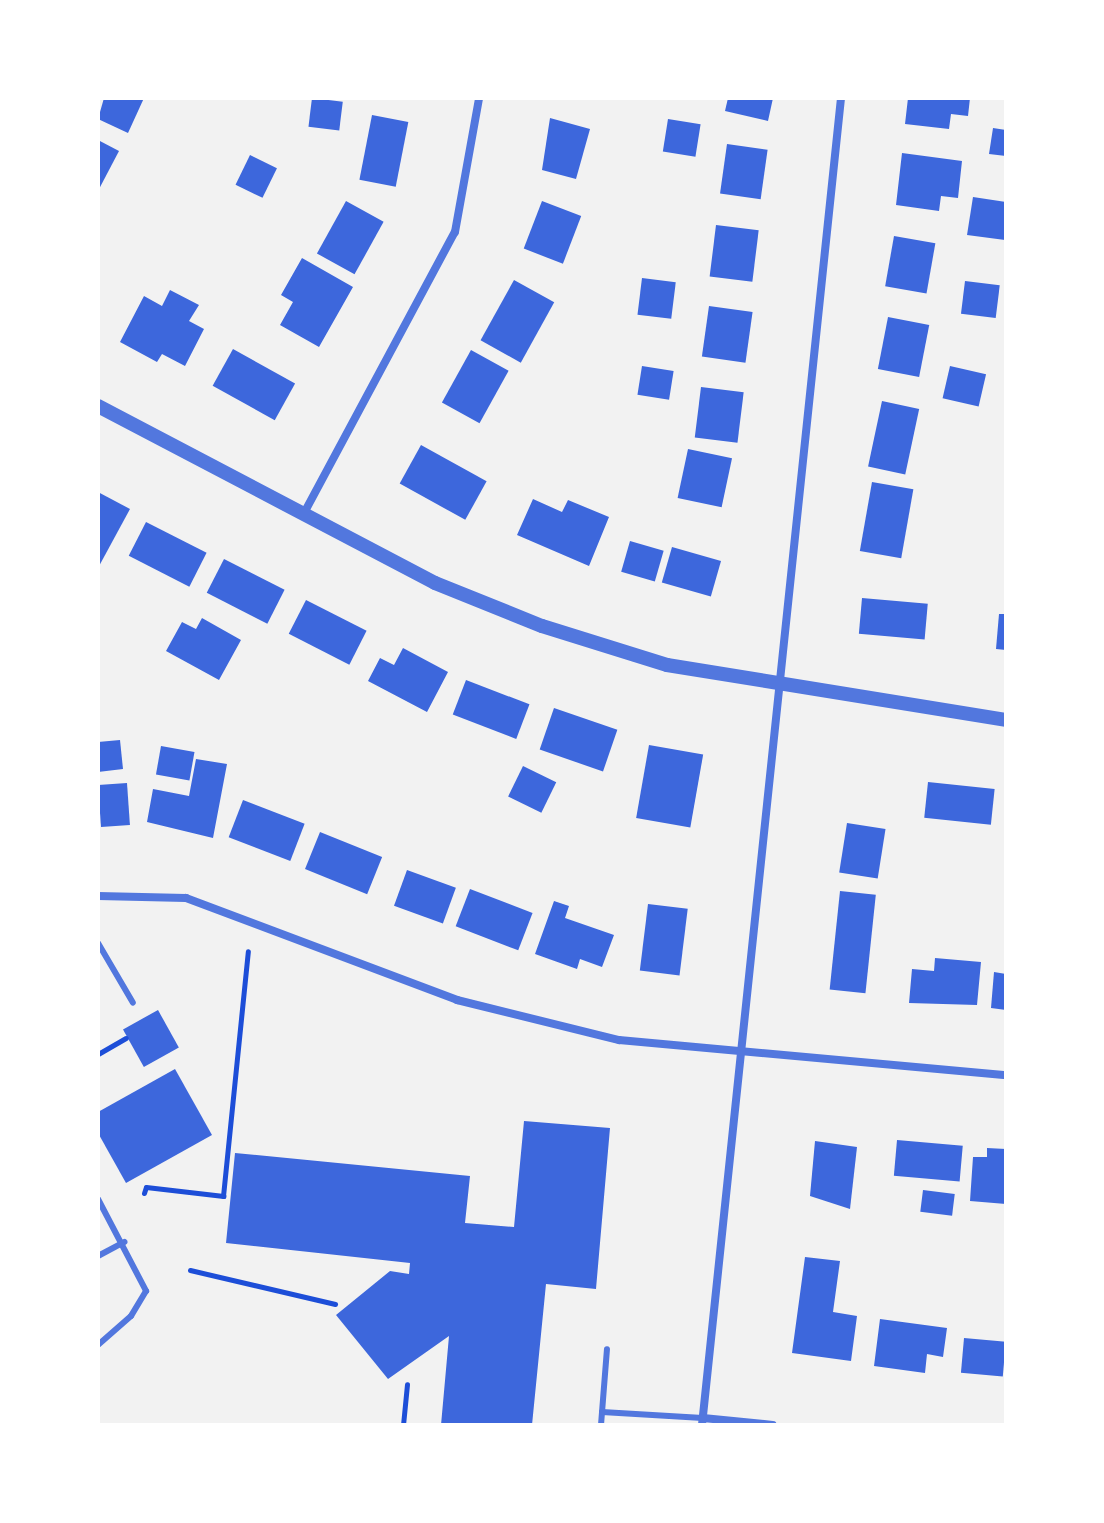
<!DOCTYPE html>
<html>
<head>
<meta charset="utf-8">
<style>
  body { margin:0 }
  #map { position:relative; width:1104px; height:1523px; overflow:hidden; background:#f2f2f2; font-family:"PT Sans",sans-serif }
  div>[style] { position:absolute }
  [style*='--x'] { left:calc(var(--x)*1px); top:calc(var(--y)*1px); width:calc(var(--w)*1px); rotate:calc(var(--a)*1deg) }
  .building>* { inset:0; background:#3d67dc; transform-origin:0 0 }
  .path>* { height:5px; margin:-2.5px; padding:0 2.5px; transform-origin:2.5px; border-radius:2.5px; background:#1d4ed8 }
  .service>* { height:6px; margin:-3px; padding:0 3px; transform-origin:3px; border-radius:3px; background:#5277de }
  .minor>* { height:8px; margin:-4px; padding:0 4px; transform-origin:4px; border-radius:4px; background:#5277de }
  .tertiary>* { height:14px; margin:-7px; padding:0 7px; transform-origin:7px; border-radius:7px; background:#5277de }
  span { translate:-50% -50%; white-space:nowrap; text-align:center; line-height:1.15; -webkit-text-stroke:6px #fff; paint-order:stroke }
  .frame { position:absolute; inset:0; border:100px solid #fff; pointer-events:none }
</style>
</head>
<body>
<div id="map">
  <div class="building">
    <div style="clip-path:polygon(104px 98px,144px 98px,128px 133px,98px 119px)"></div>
    <div style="left:312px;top:98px;width:31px;height:29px;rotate:7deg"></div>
    <div style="clip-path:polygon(728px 98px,773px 98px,768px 121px,725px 111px)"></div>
    <div style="clip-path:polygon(908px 98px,970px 98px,968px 116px,951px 114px,949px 129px,905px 124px)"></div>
    <div style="left:372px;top:115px;width:37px;height:66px;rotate:11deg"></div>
    <div style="clip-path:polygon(550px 118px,590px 129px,576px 179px,542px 170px)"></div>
    <div style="left:668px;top:119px;width:33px;height:33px;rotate:9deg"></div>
    <div style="clip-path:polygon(993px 128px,1006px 130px,1006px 156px,989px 154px)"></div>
    <div style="clip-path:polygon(98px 140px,119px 151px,98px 191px)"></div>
    <div style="left:727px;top:144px;width:41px;height:50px;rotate:8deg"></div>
    <div style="clip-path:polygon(902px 153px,962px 161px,958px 198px,941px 196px,939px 211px,896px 205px)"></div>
    <div style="left:250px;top:155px;width:30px;height:33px;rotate:26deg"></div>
    <div style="clip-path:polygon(973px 197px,1006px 202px,1005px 240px,967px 235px)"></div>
    <div style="left:346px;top:201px;width:43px;height:60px;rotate:29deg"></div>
    <div style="left:542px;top:201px;width:42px;height:51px;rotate:21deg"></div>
    <div style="left:716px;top:225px;width:43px;height:52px;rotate:7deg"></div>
    <div style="left:894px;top:236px;width:42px;height:51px;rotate:10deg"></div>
    <div style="clip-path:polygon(302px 258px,353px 287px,319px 347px,280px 325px,293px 302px,281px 295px)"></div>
    <div style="left:642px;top:278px;width:34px;height:37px;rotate:7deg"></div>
    <div style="left:514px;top:280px;width:46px;height:69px;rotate:29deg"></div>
    <div style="left:965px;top:281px;width:35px;height:33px;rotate:7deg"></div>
    <div style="clip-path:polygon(170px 290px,199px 305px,189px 321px,204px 329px,185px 366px,162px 354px,157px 362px,120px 342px,144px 296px,162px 306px)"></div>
    <div style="left:709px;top:306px;width:44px;height:51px;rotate:8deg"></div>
    <div style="left:888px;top:317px;width:42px;height:53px;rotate:11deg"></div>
    <div style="left:233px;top:349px;width:71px;height:42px;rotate:29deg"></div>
    <div style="left:471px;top:350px;width:43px;height:60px;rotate:29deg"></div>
    <div style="left:642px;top:366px;width:32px;height:29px;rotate:9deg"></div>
    <div style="left:950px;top:366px;width:37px;height:33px;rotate:13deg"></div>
    <div style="left:701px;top:387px;width:43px;height:51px;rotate:7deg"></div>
    <div style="left:882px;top:401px;width:38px;height:67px;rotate:12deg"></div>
    <div style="left:421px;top:445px;width:75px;height:44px;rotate:29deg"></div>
    <div style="left:688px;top:449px;width:45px;height:50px;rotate:12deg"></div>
    <div style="left:872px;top:482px;width:42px;height:70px;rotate:10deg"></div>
    <div style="clip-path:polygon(98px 492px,130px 509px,98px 568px)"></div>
    <div style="clip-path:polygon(533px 499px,562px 512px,568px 500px,609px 517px,589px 566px,517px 535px)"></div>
    <div style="left:146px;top:522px;width:68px;height:38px;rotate:27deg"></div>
    <div style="left:630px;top:541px;width:35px;height:32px;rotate:16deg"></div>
    <div style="left:672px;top:547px;width:51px;height:37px;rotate:16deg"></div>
    <div style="left:224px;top:559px;width:68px;height:38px;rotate:27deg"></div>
    <div style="left:862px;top:598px;width:66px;height:36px;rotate:5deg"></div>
    <div style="left:306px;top:600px;width:68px;height:38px;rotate:27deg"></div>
    <div style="clip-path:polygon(999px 614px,1006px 614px,1006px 650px,996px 649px)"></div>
    <div style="clip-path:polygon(202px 618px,241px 640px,219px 680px,166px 651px,182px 622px,196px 629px)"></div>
    <div style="clip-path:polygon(403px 648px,448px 672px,427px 712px,368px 681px,380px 658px,394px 665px)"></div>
    <div style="left:466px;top:680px;width:68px;height:37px;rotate:21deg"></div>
    <div style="left:554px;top:708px;width:67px;height:44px;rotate:19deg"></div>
    <div style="clip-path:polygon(120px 740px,123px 769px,98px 772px,98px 742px)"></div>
    <div style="left:649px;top:745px;width:55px;height:74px;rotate:10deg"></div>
    <div style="left:161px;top:746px;width:34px;height:29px;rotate:10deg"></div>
    <div style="clip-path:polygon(196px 759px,227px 764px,213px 838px,147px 822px,153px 789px,189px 796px)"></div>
    <div style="left:523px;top:766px;width:37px;height:34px;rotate:26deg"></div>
    <div style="left:928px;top:782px;width:67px;height:36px;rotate:6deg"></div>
    <div style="left:127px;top:783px;width:42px;height:29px;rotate:86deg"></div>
    <div style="left:243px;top:800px;width:66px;height:40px;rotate:21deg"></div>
    <div style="left:847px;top:823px;width:39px;height:50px;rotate:9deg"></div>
    <div style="left:320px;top:832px;width:67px;height:40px;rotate:22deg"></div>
    <div style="left:407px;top:870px;width:52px;height:38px;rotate:20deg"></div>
    <div style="left:470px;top:889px;width:67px;height:40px;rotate:21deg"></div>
    <div style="left:840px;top:891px;width:36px;height:99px;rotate:6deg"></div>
    <div style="clip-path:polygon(554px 901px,569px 906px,565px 918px,614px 935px,602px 967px,580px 959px,577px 969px,535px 954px)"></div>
    <div style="left:648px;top:904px;width:40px;height:67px;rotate:7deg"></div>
    <div style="clip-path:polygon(935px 958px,981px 962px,977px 1005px,909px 1003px,912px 969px,934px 971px)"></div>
    <div style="clip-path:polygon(994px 972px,1006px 974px,1006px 1010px,991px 1008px)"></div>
    <div style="left:158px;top:1010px;width:43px;height:40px;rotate:61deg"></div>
    <div style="clip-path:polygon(175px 1069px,212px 1135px,126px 1183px,98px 1133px,98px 1112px)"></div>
    <div style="clip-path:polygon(524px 1121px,610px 1128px,596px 1289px,546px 1284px,532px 1425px,441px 1425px,449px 1336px,388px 1379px,336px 1315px,390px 1271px,409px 1274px,410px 1263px,226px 1243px,235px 1153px,470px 1176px,465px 1223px,514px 1227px)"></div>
    <div style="left:897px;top:1140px;width:66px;height:36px;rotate:5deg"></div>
    <div style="clip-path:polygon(815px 1141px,857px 1147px,850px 1209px,810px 1196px)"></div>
    <div style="clip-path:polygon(987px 1148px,1006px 1149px,1006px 1204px,970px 1201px,973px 1157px,987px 1157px)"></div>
    <div style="left:923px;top:1190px;width:32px;height:22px;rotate:7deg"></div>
    <div style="clip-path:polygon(805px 1257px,840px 1261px,833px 1312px,857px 1316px,851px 1361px,792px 1353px)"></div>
    <div style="clip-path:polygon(880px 1319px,947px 1328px,943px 1357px,927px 1354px,925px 1373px,874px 1366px)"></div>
    <div style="left:964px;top:1338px;width:42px;height:35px;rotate:5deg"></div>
  </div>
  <div class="path">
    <div style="--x:98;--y:1054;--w:32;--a:-30"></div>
    <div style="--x:144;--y:1193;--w:6;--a:-72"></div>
    <div style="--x:146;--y:1187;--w:78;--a:6.7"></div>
    <div style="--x:223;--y:1196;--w:246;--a:-84.2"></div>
    <div style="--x:190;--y:1270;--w:149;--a:13.2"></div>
    <div style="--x:403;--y:1425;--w:41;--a:-84.4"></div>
  </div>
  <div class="service">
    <div style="--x:98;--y:943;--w:69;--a:59.7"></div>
    <div style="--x:98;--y:1199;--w:104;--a:62.4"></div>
    <div style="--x:146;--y:1291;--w:29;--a:121"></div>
    <div style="--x:131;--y:1316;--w:44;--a:138.7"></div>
    <div style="--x:98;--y:1256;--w:30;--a:-28"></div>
    <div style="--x:602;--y:1412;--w:101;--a:3.4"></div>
    <div style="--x:601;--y:1425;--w:76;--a:-85.5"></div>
  </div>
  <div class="minor">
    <div style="--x:303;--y:515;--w:321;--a:-61.8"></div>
    <div style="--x:455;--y:232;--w:136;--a:-79.8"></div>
    <div style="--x:98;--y:896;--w:88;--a:1.3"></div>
    <div style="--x:186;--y:898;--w:290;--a:20.6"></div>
    <div style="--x:457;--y:1000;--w:167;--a:13.9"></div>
    <div style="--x:619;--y:1040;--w:389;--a:5.2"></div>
    <div style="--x:703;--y:1418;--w:70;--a:5.7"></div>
    <div style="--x:702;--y:1425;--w:1334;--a:-84.02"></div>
  </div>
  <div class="tertiary">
    <div style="--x:98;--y:406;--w:381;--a:27.7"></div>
    <div style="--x:435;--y:583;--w:115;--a:21.9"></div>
    <div style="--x:542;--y:626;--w:131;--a:17.3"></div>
    <div style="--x:667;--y:665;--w:343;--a:9.2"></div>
  </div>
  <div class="frame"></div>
</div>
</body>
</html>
